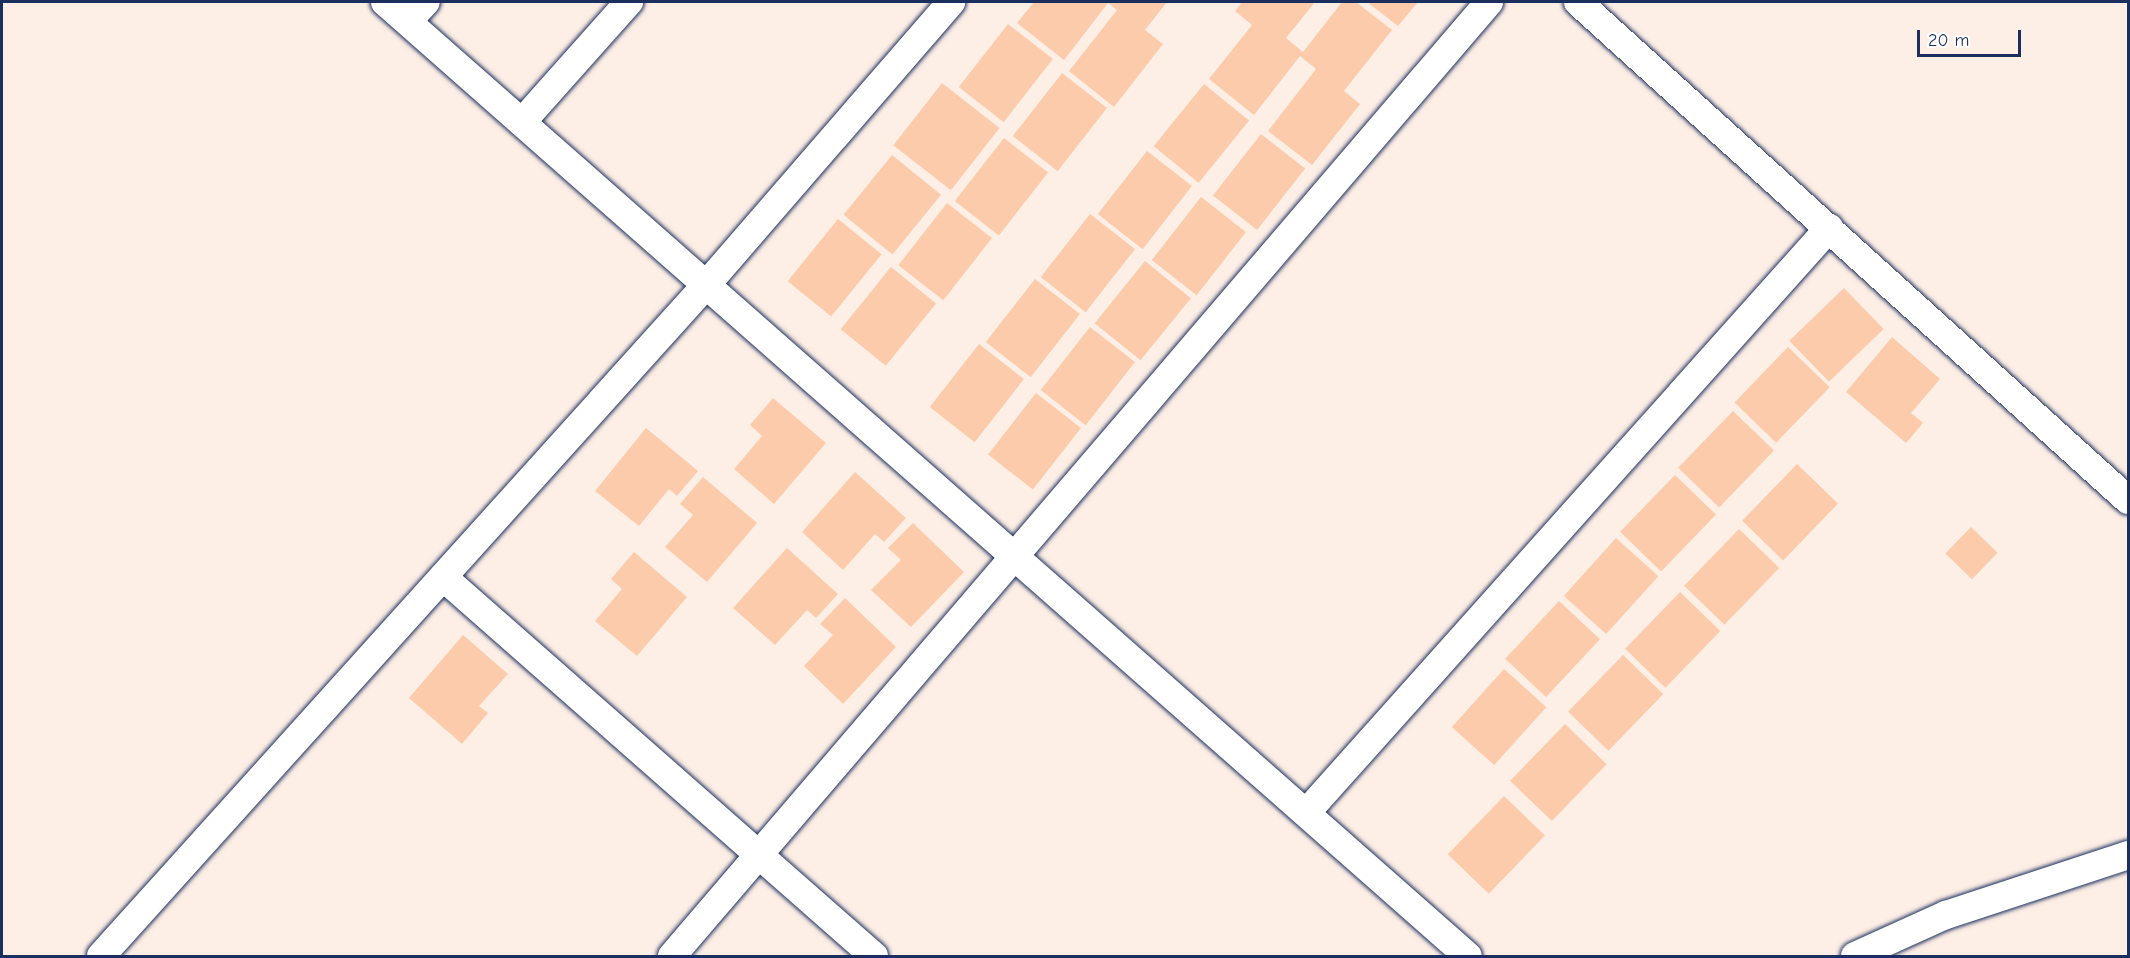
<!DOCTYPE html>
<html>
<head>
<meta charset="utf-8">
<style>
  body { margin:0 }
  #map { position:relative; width:2130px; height:958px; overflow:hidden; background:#feefe6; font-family:"Comic Neue",sans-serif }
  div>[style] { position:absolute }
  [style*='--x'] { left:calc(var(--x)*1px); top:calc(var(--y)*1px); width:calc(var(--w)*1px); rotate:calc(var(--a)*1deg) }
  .building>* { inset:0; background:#fccbab; transform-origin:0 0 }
  .roads { filter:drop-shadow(0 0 2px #1b2f5e) drop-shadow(0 0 2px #1b2f5e) }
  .street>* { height:28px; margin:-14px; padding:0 14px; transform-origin:14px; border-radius:14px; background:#fff }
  span { translate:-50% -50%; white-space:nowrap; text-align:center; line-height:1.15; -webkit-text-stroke:6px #fff; paint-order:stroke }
  .frame { position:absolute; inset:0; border:3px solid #1b2f5e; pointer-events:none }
  .scale { position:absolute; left:1917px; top:30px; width:104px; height:27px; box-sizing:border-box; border:3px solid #1b2f5e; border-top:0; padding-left:8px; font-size:18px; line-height:21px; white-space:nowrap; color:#1b2f5e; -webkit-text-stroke:4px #fff; paint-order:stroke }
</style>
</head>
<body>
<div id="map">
  <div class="building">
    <div style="clip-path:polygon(1034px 2px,1167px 2px,1145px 30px,1163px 44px,1114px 107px,1069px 71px,1117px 10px,1108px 3px,1064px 60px,1017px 23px)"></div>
    <div style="clip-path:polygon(1242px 2px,1315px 2px,1286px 38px,1303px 52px,1342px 2px,1356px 2px,1392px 30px,1344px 91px,1360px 104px,1312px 165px,1268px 131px,1316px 69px,1300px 56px,1254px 115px,1209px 79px,1252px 25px,1235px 11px)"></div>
    <div style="clip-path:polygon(1367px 2px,1418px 2px,1398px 26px)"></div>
    <div style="left:1008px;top:24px;width:57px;height:80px;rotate:38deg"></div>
    <div style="left:1062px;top:73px;width:57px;height:80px;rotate:38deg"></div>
    <div style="left:942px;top:83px;width:73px;height:79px;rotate:38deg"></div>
    <div style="left:1204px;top:84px;width:58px;height:80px;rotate:39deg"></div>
    <div style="left:1261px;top:134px;width:56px;height:78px;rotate:38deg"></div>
    <div style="left:1004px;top:138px;width:56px;height:80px;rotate:38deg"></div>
    <div style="left:1147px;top:151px;width:57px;height:80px;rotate:38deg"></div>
    <div style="left:892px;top:155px;width:63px;height:77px;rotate:39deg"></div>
    <div style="left:1201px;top:197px;width:57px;height:80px;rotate:38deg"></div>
    <div style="left:947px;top:203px;width:57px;height:79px;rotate:38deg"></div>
    <div style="left:1090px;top:214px;width:57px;height:80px;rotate:38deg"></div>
    <div style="left:838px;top:219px;width:56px;height:80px;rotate:39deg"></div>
    <div style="left:1145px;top:261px;width:59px;height:80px;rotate:39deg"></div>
    <div style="left:891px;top:267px;width:58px;height:80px;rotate:39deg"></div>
    <div style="left:1035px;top:279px;width:57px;height:80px;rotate:38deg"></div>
    <div style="left:1844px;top:288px;width:57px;height:76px;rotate:46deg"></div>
    <div style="left:1090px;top:327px;width:57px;height:80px;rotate:38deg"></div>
    <div style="clip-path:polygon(1892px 337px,1940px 379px,1911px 413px,1923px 423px,1906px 443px,1846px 392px)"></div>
    <div style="left:979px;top:344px;width:57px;height:80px;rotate:38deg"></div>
    <div style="left:1788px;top:347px;width:58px;height:77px;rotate:44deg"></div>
    <div style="left:1036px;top:393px;width:57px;height:78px;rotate:38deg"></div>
    <div style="clip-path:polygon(773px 398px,826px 443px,774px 504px,734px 469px,762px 436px,750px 425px)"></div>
    <div style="left:1733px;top:411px;width:57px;height:79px;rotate:44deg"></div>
    <div style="clip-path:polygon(646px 428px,698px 471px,677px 496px,669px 489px,639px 526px,595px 491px)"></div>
    <div style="left:1797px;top:464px;width:57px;height:79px;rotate:44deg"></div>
    <div style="clip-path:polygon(855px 472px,906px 518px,884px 542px,875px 534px,843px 570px,802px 532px)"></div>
    <div style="left:1675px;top:475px;width:57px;height:79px;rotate:44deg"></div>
    <div style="clip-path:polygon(703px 477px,757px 523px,707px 582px,665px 547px,693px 515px,680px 504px)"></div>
    <div style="clip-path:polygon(913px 523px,964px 572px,911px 627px,871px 590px,901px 560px,888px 548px)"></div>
    <div style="left:1971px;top:527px;width:37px;height:37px;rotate:44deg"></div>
    <div style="left:1739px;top:529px;width:56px;height:79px;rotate:44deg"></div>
    <div style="left:1616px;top:538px;width:57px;height:78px;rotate:42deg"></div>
    <div style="clip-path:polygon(787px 548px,838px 594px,816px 618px,807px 610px,775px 645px,733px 608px)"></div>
    <div style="clip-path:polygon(634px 552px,687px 597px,637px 656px,595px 621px,622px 589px,611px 579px)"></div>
    <div style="left:1680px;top:592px;width:56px;height:79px;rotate:44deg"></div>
    <div style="clip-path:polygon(845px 598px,896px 647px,843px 704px,804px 666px,833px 635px,820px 624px)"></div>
    <div style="left:1559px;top:601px;width:56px;height:79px;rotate:43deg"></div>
    <div style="clip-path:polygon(463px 635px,508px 674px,479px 706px,488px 713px,462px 744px,409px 698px)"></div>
    <div style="left:1623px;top:655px;width:56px;height:79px;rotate:44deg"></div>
    <div style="left:1504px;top:669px;width:57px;height:78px;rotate:42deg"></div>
    <div style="left:1565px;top:724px;width:58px;height:79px;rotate:44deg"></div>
    <div style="left:1504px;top:796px;width:57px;height:81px;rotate:44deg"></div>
  </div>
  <div class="roads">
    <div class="street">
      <div style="--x:385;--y:2;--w:1443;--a:41.38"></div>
      <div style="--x:1578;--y:2;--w:742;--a:42.16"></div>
      <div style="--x:408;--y:21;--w:26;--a:-47"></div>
      <div style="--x:522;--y:122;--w:161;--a:-48.3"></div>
      <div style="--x:443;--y:577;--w:574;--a:41.33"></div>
      <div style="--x:1306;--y:813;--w:785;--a:-48.2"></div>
      <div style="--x:101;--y:956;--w:905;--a:-47.96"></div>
      <div style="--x:707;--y:284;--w:373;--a:-49.1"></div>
      <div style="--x:672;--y:956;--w:1256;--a:-49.42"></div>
      <div style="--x:1855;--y:956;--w:100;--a:-24.3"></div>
      <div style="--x:1946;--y:915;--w:192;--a:-18.2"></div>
    </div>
  </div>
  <div class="frame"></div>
  <div class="scale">20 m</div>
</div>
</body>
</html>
